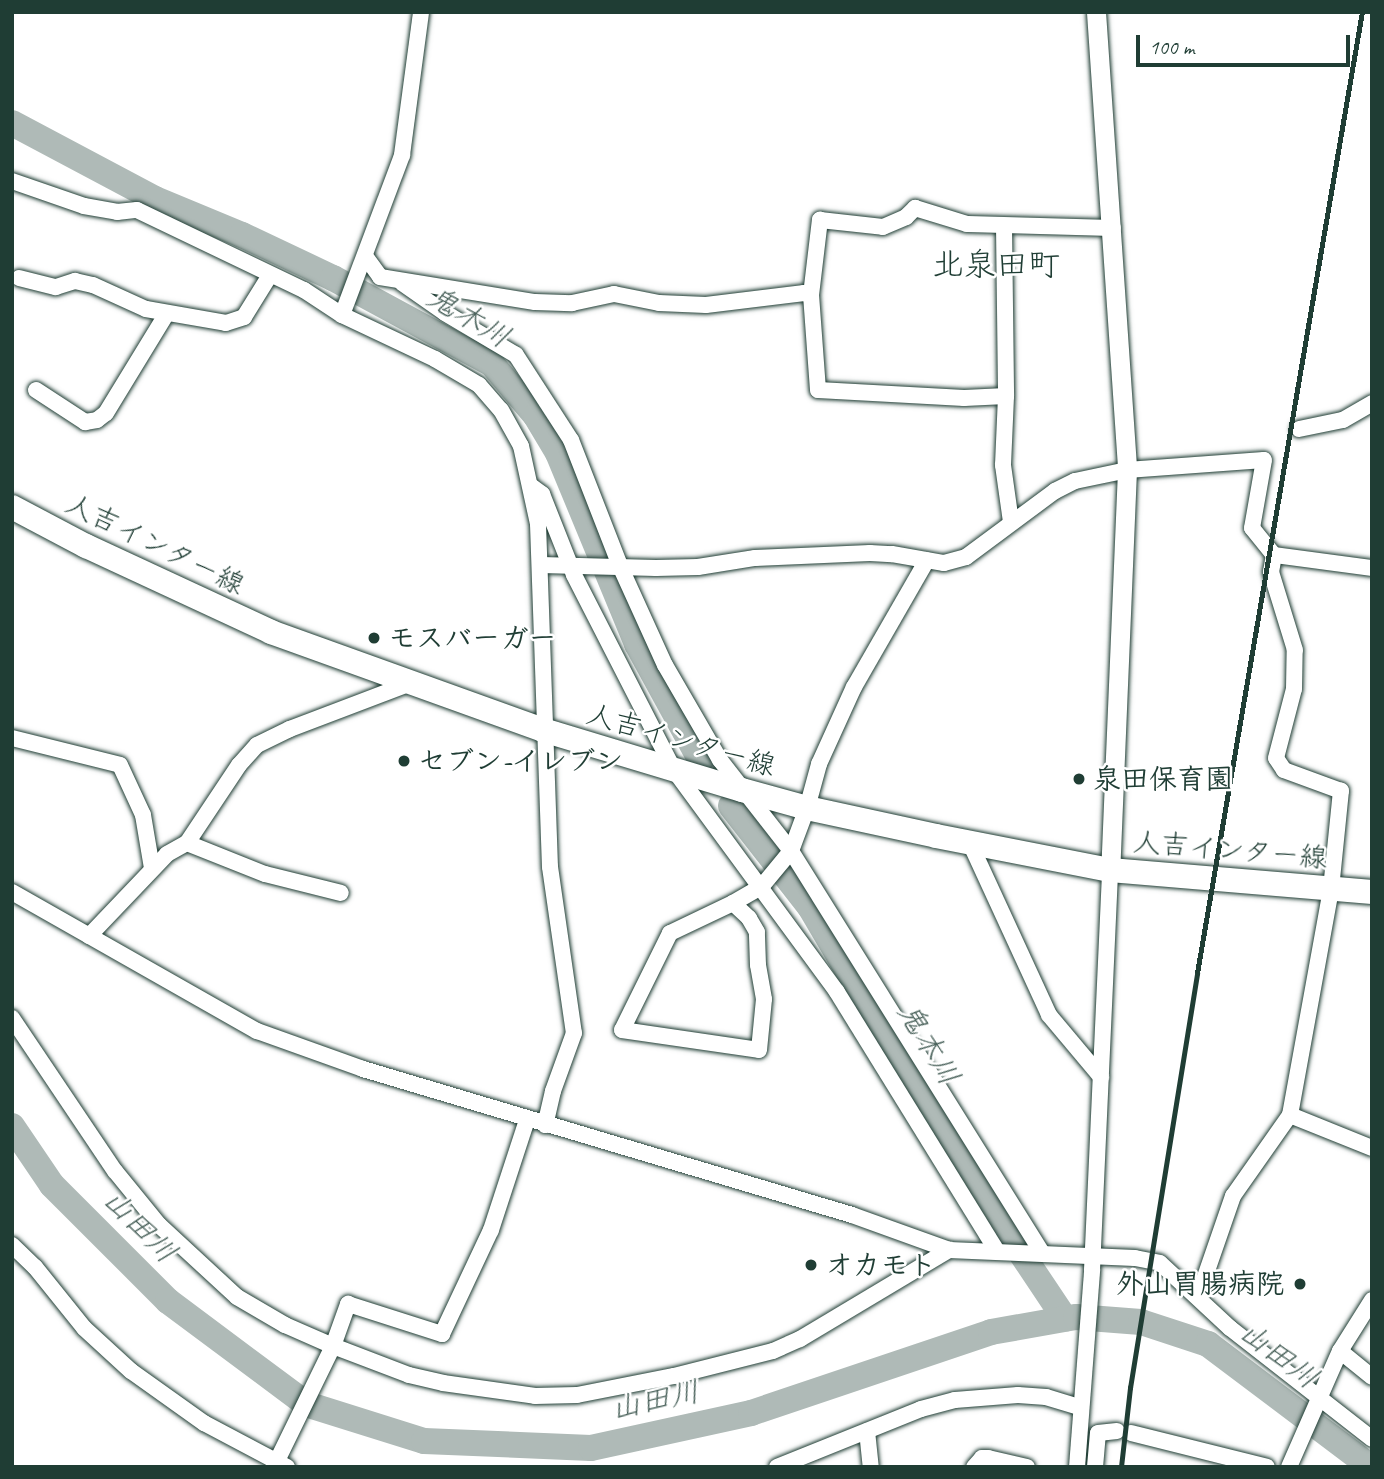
<!DOCTYPE html>
<html>
<head>
<meta charset="utf-8">
<style>
  body { margin:0 }
  #map { position:relative; width:1384px; height:1479px; overflow:hidden; background:#fff; font-family:Caveat,"Klee One",sans-serif }
  div>[style] { position:absolute }
  [style*='--x'] { left:calc(var(--x)*1px); top:calc(var(--y)*1px); width:calc(var(--w)*1px); rotate:calc(var(--a)*1deg) }
  .river>* { height:26px; margin:-13px; padding:0 13px; transform-origin:13px; border-radius:13px; background:#afbab7 }
  .roads { filter:drop-shadow(0 0 2px #1f3d34) drop-shadow(0 0 2px #1f3d34) }
  .minor>* { height:16px; margin:-8px; padding:0 8px; transform-origin:8px; border-radius:8px; background:#fff }
  .tertiary>* { height:19px; margin:-9.5px; padding:0 9.5px; transform-origin:9.5px; border-radius:9.5px; background:#fff }
  .primary>* { height:24px; margin:-12px; padding:0 12px; transform-origin:12px; border-radius:12px; background:#fff }
  .rail>* { height:4.5px; margin:-2.25px; padding:0 2.25px; transform-origin:2.25px; border-radius:2.25px; background:#1f3d34 }
  .dots>* { width:19px; height:19px; translate:-50% -50%; box-sizing:border-box; border:4px solid #fff; border-radius:50% }
  span { translate:-50% -50%; white-space:nowrap; text-align:center; line-height:1.15; -webkit-text-stroke:5px #fff; paint-order:stroke }
  .street-label { font-size:28px; color:#1f3d34 }
  .poi-label { font-size:28px; color:#1f3d34; font-weight:700 }
  .left { translate:0 -50%; text-align:left }
  .right { translate:-100% -50%; text-align:right }
  .water-label { font-size:30px; color:#4a625b; font-style:italic }
  .quarter-label { font-size:32px; color:#1f3d34 }
  .frame { position:absolute; inset:0; border:14px solid #1f3d34; pointer-events:none }
  .scale { position:absolute; left:1136px; top:35px; width:214px; height:32px; box-sizing:border-box; border:4px solid #1f3d34; border-top:0; padding-left:9px; font-size:21px; line-height:24px; white-space:nowrap; color:#1f3d34; -webkit-text-stroke:5px #fff; paint-order:stroke }
</style>
</head>
<body>
<div id="map">
  <div class="river">
    <div style="--x:12;--y:123;--w:162;--a:28"></div>
    <div style="--x:155;--y:199;--w:94;--a:22.5"></div>
    <div style="--x:242;--y:235;--w:101;--a:25.3"></div>
    <div style="--x:333;--y:278;--w:181;--a:28.4"></div>
    <div style="--x:492;--y:364;--w:68;--a:49.8"></div>
    <div style="--x:536;--y:416;--w:43;--a:59.3"></div>
    <div style="--x:558;--y:453;--w:207;--a:67.5"></div>
    <div style="--x:637;--y:644;--w:133;--a:61.3"></div>
    <div style="--x:731;--y:806;--w:128;--a:52"></div>
    <div style="--x:810;--y:907;--w:297;--a:59.5"></div>
    <div style="--x:961;--y:1163;--w:187;--a:56.3"></div>
    <div style="--x:12;--y:1126;--w:71;--a:55.9"></div>
    <div style="--x:52;--y:1185;--w:164;--a:45"></div>
    <div style="--x:168;--y:1301;--w:172;--a:36.7"></div>
    <div style="--x:306;--y:1404;--w:124;--a:17.4"></div>
    <div style="--x:424;--y:1441;--w:167;--a:2.4"></div>
    <div style="--x:591;--y:1448;--w:164;--a:-12.3"></div>
    <div style="--x:751;--y:1413;--w:253;--a:-18.6"></div>
    <div style="--x:991;--y:1332;--w:86;--a:-10"></div>
    <div style="--x:1076;--y:1317;--w:65;--a:4.4"></div>
    <div style="--x:1141;--y:1322;--w:71;--a:18.2"></div>
    <div style="--x:1208;--y:1344;--w:204;--a:37"></div>
  </div>
  <div class="roads">
    <div class="minor">
      <div style="--x:12;--y:181;--w:76;--a:19.1"></div>
      <div style="--x:84;--y:206;--w:34;--a:10"></div>
      <div style="--x:117;--y:212;--w:20;--a:-6"></div>
      <div style="--x:137;--y:210;--w:185;--a:25.6"></div>
      <div style="--x:304;--y:290;--w:45;--a:33.3"></div>
      <div style="--x:342;--y:315;--w:103;--a:25.3"></div>
      <div style="--x:435;--y:359;--w:51;--a:30.6"></div>
      <div style="--x:479;--y:385;--w:33;--a:49"></div>
      <div style="--x:501;--y:410;--w:41;--a:60.9"></div>
      <div style="--x:521;--y:446;--w:80;--a:77.7"></div>
      <div style="--x:538;--y:524;--w:343;--a:88"></div>
      <div style="--x:550;--y:867;--w:168;--a:81.8"></div>
      <div style="--x:574;--y:1033;--w:62;--a:109.9"></div>
      <div style="--x:553;--y:1091;--w:35;--a:103"></div>
      <div style="--x:1004;--y:226;--w:170;--a:89.3"></div>
      <div style="--x:365;--y:256;--w:26;--a:54"></div>
      <div style="--x:380;--y:277;--w:157;--a:9.2"></div>
      <div style="--x:535;--y:302;--w:37;--a:2"></div>
      <div style="--x:572;--y:303;--w:43;--a:-12.1"></div>
      <div style="--x:614;--y:294;--w:46;--a:11.3"></div>
      <div style="--x:659;--y:303;--w:47;--a:2.4"></div>
      <div style="--x:706;--y:305;--w:99;--a:-7"></div>
      <div style="--x:804;--y:293;--w:7;--a:16"></div>
      <div style="--x:19;--y:278;--w:38;--a:14"></div>
      <div style="--x:56;--y:287;--w:20;--a:-18"></div>
      <div style="--x:75;--y:281;--w:18;--a:13"></div>
      <div style="--x:93;--y:285;--w:58;--a:24.4"></div>
      <div style="--x:146;--y:309;--w:81;--a:9.9"></div>
      <div style="--x:226;--y:323;--w:19;--a:-18"></div>
      <div style="--x:244;--y:317;--w:49;--a:-58.2"></div>
      <div style="--x:402;--y:283;--w:52;--a:34.9"></div>
      <div style="--x:445;--y:313;--w:82;--a:30.6"></div>
      <div style="--x:516;--y:355;--w:101;--a:57.1"></div>
      <div style="--x:571;--y:440;--w:135;--a:68.7"></div>
      <div style="--x:620;--y:566;--w:109;--a:65.6"></div>
      <div style="--x:665;--y:665;--w:110;--a:59.9"></div>
      <div style="--x:720;--y:760;--w:115;--a:52"></div>
      <div style="--x:791;--y:851;--w:474;--a:58"></div>
      <div style="--x:342;--y:315;--w:171;--a:-69.4"></div>
      <div style="--x:402;--y:155;--w:144;--a:-82.4"></div>
      <div style="--x:36;--y:390;--w:59;--a:33.1"></div>
      <div style="--x:85;--y:422;--w:12;--a:-9"></div>
      <div style="--x:97;--y:420;--w:11;--a:-38"></div>
      <div style="--x:106;--y:413;--w:117;--a:-58.6"></div>
      <div style="--x:1299;--y:429;--w:45;--a:-11.6"></div>
      <div style="--x:1343;--y:420;--w:34;--a:-30"></div>
      <div style="--x:531;--y:486;--w:14;--a:36"></div>
      <div style="--x:542;--y:494;--w:87;--a:68.4"></div>
      <div style="--x:574;--y:575;--w:219;--a:62.9"></div>
      <div style="--x:674;--y:770;--w:275;--a:53.7"></div>
      <div style="--x:837;--y:992;--w:304;--a:58.3"></div>
      <div style="--x:1011;--y:522;--w:58;--a:-98"></div>
      <div style="--x:1003;--y:465;--w:69;--a:-87.5"></div>
      <div style="--x:1006;--y:396;--w:42;--a:177.3"></div>
      <div style="--x:964;--y:398;--w:146;--a:-176.9"></div>
      <div style="--x:818;--y:390;--w:95;--a:-94.2"></div>
      <div style="--x:811;--y:295;--w:76;--a:-83.2"></div>
      <div style="--x:820;--y:220;--w:63;--a:6.3"></div>
      <div style="--x:883;--y:227;--w:25;--a:-23"></div>
      <div style="--x:906;--y:217;--w:13;--a:-45"></div>
      <div style="--x:915;--y:208;--w:54;--a:17.1"></div>
      <div style="--x:967;--y:224;--w:146;--a:1.6"></div>
      <div style="--x:541;--y:565;--w:115;--a:1.5"></div>
      <div style="--x:656;--y:568;--w:42;--a:-1.4"></div>
      <div style="--x:698;--y:567;--w:58;--a:-9"></div>
      <div style="--x:755;--y:558;--w:115;--a:-2.5"></div>
      <div style="--x:870;--y:553;--w:22;--a:3"></div>
      <div style="--x:892;--y:554;--w:53;--a:9.8"></div>
      <div style="--x:944;--y:563;--w:23;--a:-15"></div>
      <div style="--x:966;--y:557;--w:111;--a:-36.6"></div>
      <div style="--x:1055;--y:491;--w:22;--a:-27"></div>
      <div style="--x:1075;--y:481;--w:53;--a:-11.9"></div>
      <div style="--x:1127;--y:470;--w:137;--a:-4.2"></div>
      <div style="--x:1264;--y:460;--w:69;--a:100"></div>
      <div style="--x:1252;--y:528;--w:35;--a:51"></div>
      <div style="--x:1274;--y:555;--w:99;--a:7.6"></div>
      <div style="--x:12;--y:738;--w:111;--a:14"></div>
      <div style="--x:120;--y:765;--w:55;--a:65.3"></div>
      <div style="--x:143;--y:815;--w:54;--a:80.4"></div>
      <div style="--x:187;--y:843;--w:84;--a:21.7"></div>
      <div style="--x:265;--y:874;--w:78;--a:14"></div>
      <div style="--x:970;--y:843;--w:189;--a:65.3"></div>
      <div style="--x:1049;--y:1015;--w:81;--a:50"></div>
      <div style="--x:12;--y:892;--w:282;--a:29.6"></div>
      <div style="--x:257;--y:1031;--w:113;--a:19.7"></div>
      <div style="--x:363;--y:1069;--w:510;--a:16.62"></div>
      <div style="--x:852;--y:1215;--w:103;--a:19.8"></div>
      <div style="--x:949;--y:1250;--w:186;--a:2.5"></div>
      <div style="--x:1135;--y:1258;--w:25;--a:11"></div>
      <div style="--x:1160;--y:1263;--w:96;--a:42.9"></div>
      <div style="--x:1230;--y:1328;--w:180;--a:38"></div>
      <div style="--x:733;--y:903;--w:70;--a:154.5"></div>
      <div style="--x:670;--y:933;--w:108;--a:116.3"></div>
      <div style="--x:622;--y:1030;--w:138;--a:8.3"></div>
      <div style="--x:759;--y:1050;--w:51;--a:-84.4"></div>
      <div style="--x:764;--y:999;--w:35;--a:-100"></div>
      <div style="--x:758;--y:965;--w:33;--a:-92"></div>
      <div style="--x:757;--y:932;--w:16;--a:-120"></div>
      <div style="--x:749;--y:918;--w:22;--a:-137"></div>
      <div style="--x:733;--y:903;--w:34;--a:-30"></div>
      <div style="--x:762;--y:886;--w:45;--a:-50.4"></div>
      <div style="--x:791;--y:851;--w:46;--a:-69.6"></div>
      <div style="--x:807;--y:808;--w:46;--a:-74.7"></div>
      <div style="--x:819;--y:764;--w:85;--a:-65.6"></div>
      <div style="--x:854;--y:687;--w:146;--a:-60.1"></div>
      <div style="--x:89;--y:936;--w:113;--a:-46.4"></div>
      <div style="--x:167;--y:854;--w:23;--a:-29"></div>
      <div style="--x:187;--y:843;--w:94;--a:-56.3"></div>
      <div style="--x:239;--y:765;--w:27;--a:-48"></div>
      <div style="--x:257;--y:745;--w:37;--a:-26"></div>
      <div style="--x:290;--y:729;--w:129;--a:-20.8"></div>
      <div style="--x:12;--y:1018;--w:184;--a:56.1"></div>
      <div style="--x:115;--y:1171;--w:70;--a:50.8"></div>
      <div style="--x:159;--y:1225;--w:106;--a:42.7"></div>
      <div style="--x:237;--y:1297;--w:56;--a:30.3"></div>
      <div style="--x:285;--y:1325;--w:52;--a:23.6"></div>
      <div style="--x:333;--y:1346;--w:81;--a:20.9"></div>
      <div style="--x:409;--y:1375;--w:35;--a:13"></div>
      <div style="--x:443;--y:1383;--w:93;--a:8"></div>
      <div style="--x:535;--y:1396;--w:42;--a:-1.4"></div>
      <div style="--x:577;--y:1395;--w:99;--a:-11.1"></div>
      <div style="--x:674;--y:1376;--w:102;--a:-14.2"></div>
      <div style="--x:773;--y:1351;--w:30;--a:-24"></div>
      <div style="--x:800;--y:1339;--w:174;--a:-30.9"></div>
      <div style="--x:1290;--y:1115;--w:88;--a:21.9"></div>
      <div style="--x:12;--y:1245;--w:32;--a:44"></div>
      <div style="--x:35;--y:1267;--w:78;--a:51.2"></div>
      <div style="--x:84;--y:1328;--w:64;--a:42.5"></div>
      <div style="--x:131;--y:1371;--w:90;--a:35.5"></div>
      <div style="--x:204;--y:1423;--w:94;--a:27.9"></div>
      <div style="--x:1198;--y:1297;--w:107;--a:-70.9"></div>
      <div style="--x:1233;--y:1196;--w:99;--a:-54.9"></div>
      <div style="--x:1290;--y:1115;--w:230;--a:-79.7"></div>
      <div style="--x:1331;--y:889;--w:99;--a:-84.2"></div>
      <div style="--x:1341;--y:791;--w:61;--a:-159.8"></div>
      <div style="--x:1284;--y:770;--w:14;--a:-124"></div>
      <div style="--x:1276;--y:758;--w:71;--a:-75.4"></div>
      <div style="--x:1294;--y:689;--w:39;--a:-89"></div>
      <div style="--x:1295;--y:650;--w:82;--a:-107.1"></div>
      <div style="--x:1271;--y:572;--w:17;--a:-80"></div>
      <div style="--x:1340;--y:1351;--w:41;--a:39.1"></div>
      <div style="--x:867;--y:1431;--w:36;--a:84"></div>
      <div style="--x:1131;--y:1433;--w:140;--a:14"></div>
      <div style="--x:274;--y:1467;--w:135;--a:-64"></div>
      <div style="--x:333;--y:1346;--w:45;--a:-70.3"></div>
      <div style="--x:348;--y:1304;--w:99;--a:17.7"></div>
      <div style="--x:442;--y:1334;--w:115;--a:-64.8"></div>
      <div style="--x:491;--y:1230;--w:116;--a:-71.9"></div>
      <div style="--x:777;--y:1467;--w:155;--a:-21.9"></div>
      <div style="--x:921;--y:1409;--w:35;--a:-15"></div>
      <div style="--x:955;--y:1400;--w:63;--a:-4.5"></div>
      <div style="--x:1018;--y:1395;--w:28;--a:4"></div>
      <div style="--x:1046;--y:1397;--w:34;--a:17"></div>
      <div style="--x:974;--y:1467;--w:12;--a:-48"></div>
      <div style="--x:982;--y:1458;--w:6;--a:0"></div>
      <div style="--x:988;--y:1458;--w:40;--a:13"></div>
      <div style="--x:1077;--y:1467;--w:198;--a:-85.6"></div>
      <div style="--x:1092;--y:1270;--w:400;--a:-87.4"></div>
      <div style="--x:1095;--y:1467;--w:34;--a:-85"></div>
      <div style="--x:1098;--y:1433;--w:19;--a:-6"></div>
      <div style="--x:1289;--y:1467;--w:127;--a:-66.3"></div>
      <div style="--x:1340;--y:1351;--w:60;--a:-57.9"></div>
    </div>
    <div class="tertiary">
      <div style="--x:1096;--y:12;--w:459;--a:86.1"></div>
      <div style="--x:1127;--y:470;--w:400;--a:92.4"></div>
    </div>
    <div class="primary">
      <div style="--x:12;--y:507;--w:84;--a:27.8"></div>
      <div style="--x:86;--y:546;--w:204;--a:24.9"></div>
      <div style="--x:271;--y:632;--w:289;--a:19.8"></div>
      <div style="--x:543;--y:730;--w:208;--a:16.8"></div>
      <div style="--x:742;--y:790;--w:67;--a:15.5"></div>
      <div style="--x:807;--y:808;--w:132;--a:12.2"></div>
      <div style="--x:936;--y:836;--w:177;--a:11.1"></div>
      <div style="--x:1110;--y:870;--w:263;--a:4.8"></div>
    </div>
  </div>
  <div class="rail">
    <div style="--x:1121;--y:1467;--w:80;--a:-83.5"></div>
    <div style="--x:1130;--y:1388;--w:420;--a:-80.8"></div>
    <div style="--x:1197;--y:973;--w:975;--a:-80.26"></div>
  </div>
  <div class="dots">
    <div style="left:374px;top:638px;background:#1f3d34"></div>
    <div style="left:404px;top:761px;background:#1f3d34"></div>
    <div style="left:1079px;top:779px;background:#1f3d34"></div>
    <div style="left:811px;top:1265px;background:#1f3d34"></div>
    <div style="left:1300px;top:1284px;background:#1f3d34"></div>
  </div>
  <div class="street-label">
    <span style="left:155px;top:544px;rotate:26deg">人吉インター線</span>
    <span style="left:681px;top:740px;rotate:16deg">人吉インター線</span>
    <span style="left:1230px;top:850px;rotate:5deg">人吉インター線</span>
  </div>
  <div class="poi-label">
    <span class="left" style="left:388px;top:638px">モスバーガー</span>
    <span class="left" style="left:418px;top:761px">セブン-イレブン</span>
    <span class="left" style="left:1093px;top:779px">泉田保育園</span>
    <span class="left" style="left:825px;top:1265px">オカモト</span>
    <span class="right" style="left:1284px;top:1284px">外山胃腸病院</span>
  </div>
  <div class="water-label">
    <span style="left:469px;top:317px;rotate:31deg">鬼木川</span>
    <span style="left:929px;top:1044px;rotate:59deg">鬼木川</span>
    <span style="left:140px;top:1226px;rotate:45deg">山田川</span>
    <span style="left:1279px;top:1355px;rotate:37deg">山田川</span>
    <span style="left:655px;top:1400px;rotate:-12deg">山田川</span>
  </div>
  <div class="quarter-label">
    <span style="left:996px;top:265px">北泉田町</span>
  </div>
  <div class="frame"></div>
  <div class="scale">100 m</div>
</div>
</body>
</html>
